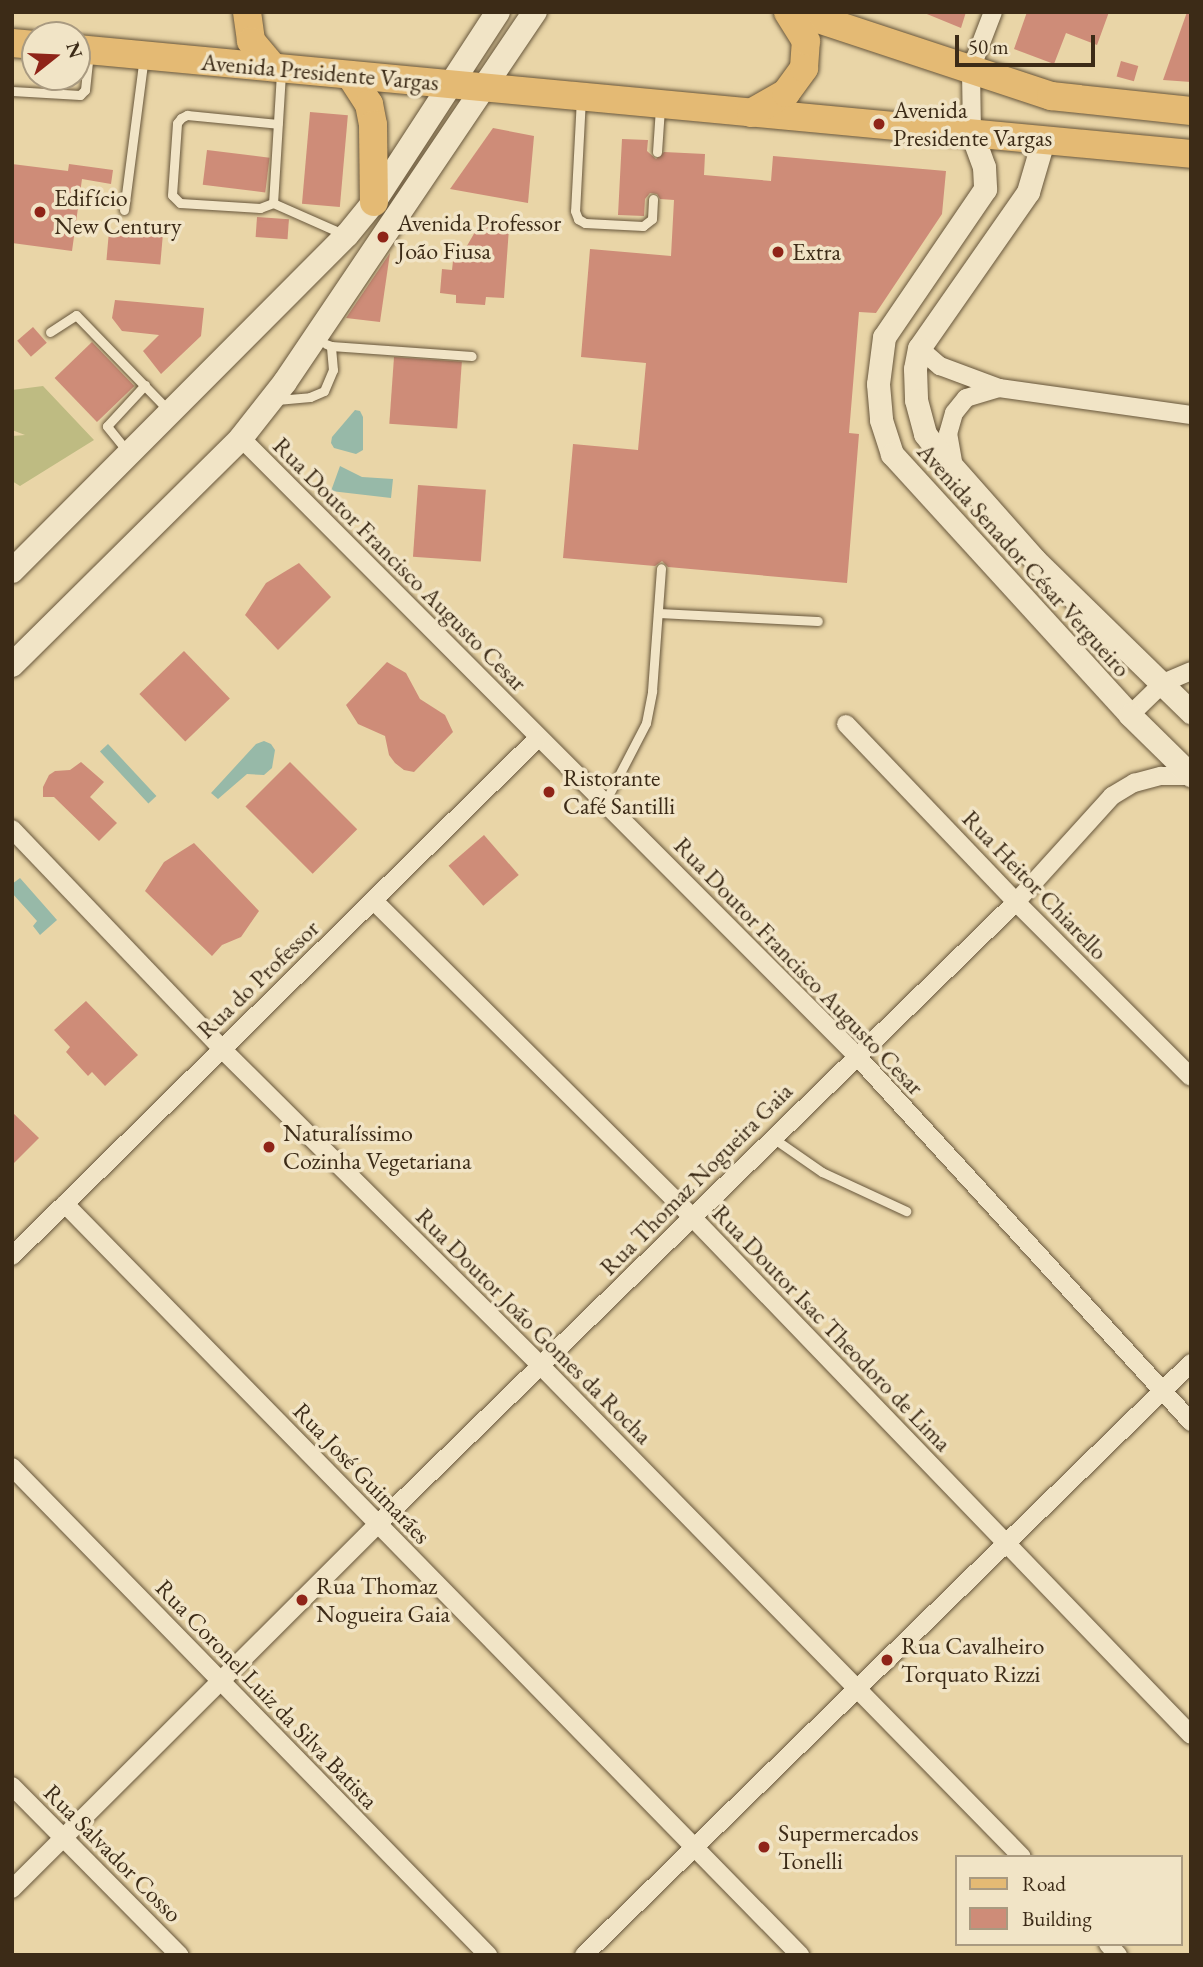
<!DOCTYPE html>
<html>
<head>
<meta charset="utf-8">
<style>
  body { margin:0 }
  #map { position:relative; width:1203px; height:1967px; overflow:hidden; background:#e9d5a7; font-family:"EB Garamond",serif }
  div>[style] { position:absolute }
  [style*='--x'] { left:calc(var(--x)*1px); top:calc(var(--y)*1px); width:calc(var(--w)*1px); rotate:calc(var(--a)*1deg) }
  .green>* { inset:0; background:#bebb82 }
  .water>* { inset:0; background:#97b9a8; transform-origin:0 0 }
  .building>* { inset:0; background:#ce8c78; transform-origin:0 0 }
  .roads { filter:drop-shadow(0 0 2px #67563b) drop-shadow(0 0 2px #67563b) }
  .service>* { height:9px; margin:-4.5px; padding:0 4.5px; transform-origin:4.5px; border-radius:4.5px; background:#f1e4c6 }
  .minor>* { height:18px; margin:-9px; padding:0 9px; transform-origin:9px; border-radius:9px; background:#f1e4c6 }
  .tertiary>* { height:23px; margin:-11.5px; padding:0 11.5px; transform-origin:11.5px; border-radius:11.5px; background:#f1e4c6 }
  .secondary>* { height:24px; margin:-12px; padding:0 12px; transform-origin:12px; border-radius:12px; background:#f1e4c6 }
  .primary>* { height:28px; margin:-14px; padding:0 14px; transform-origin:14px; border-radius:14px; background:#e4ba74 }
  .dots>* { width:19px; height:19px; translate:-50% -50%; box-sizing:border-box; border:4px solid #f1e4c6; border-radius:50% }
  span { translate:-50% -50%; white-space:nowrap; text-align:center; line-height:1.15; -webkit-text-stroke:7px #f1e4c6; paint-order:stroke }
  .street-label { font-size:24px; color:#3c2b17 }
  .poi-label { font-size:24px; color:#3c2b17 }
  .left { translate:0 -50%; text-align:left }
  .frame { position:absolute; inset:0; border:14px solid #3c2b17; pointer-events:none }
  .legend { position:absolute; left:955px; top:1855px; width:228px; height:91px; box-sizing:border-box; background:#f1e4c6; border:2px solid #a99a80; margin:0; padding:9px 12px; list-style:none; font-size:21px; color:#3c2b17 }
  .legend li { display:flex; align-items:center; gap:14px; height:35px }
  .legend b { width:35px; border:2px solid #a99a80 }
  .north { position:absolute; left:21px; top:21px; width:70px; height:70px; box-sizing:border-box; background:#f1e4c6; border:2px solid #a99a80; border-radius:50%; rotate:72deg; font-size:19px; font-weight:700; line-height:28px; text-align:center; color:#3c2b17 }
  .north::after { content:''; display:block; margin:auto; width:24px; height:32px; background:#8f2418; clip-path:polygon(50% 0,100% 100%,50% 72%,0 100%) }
  .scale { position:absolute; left:955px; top:35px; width:140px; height:32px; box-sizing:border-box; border:4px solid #3c2b17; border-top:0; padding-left:9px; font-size:21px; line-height:24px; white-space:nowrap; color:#3c2b17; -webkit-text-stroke:5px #f1e4c6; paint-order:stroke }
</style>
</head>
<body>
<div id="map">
  <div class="green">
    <div style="clip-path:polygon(43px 386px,94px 440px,20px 486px,12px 481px,12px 436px,25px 435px,12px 430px,12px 390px)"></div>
  </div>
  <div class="water">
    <div style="clip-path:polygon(355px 410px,360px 411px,363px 417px,363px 450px,356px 454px,334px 448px,331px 443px,332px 437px)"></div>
    <div style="clip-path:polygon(340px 466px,362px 477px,393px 479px,391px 498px,331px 491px)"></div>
    <div style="clip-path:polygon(264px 741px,271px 744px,275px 750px,272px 768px,264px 775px,247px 774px,218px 799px,211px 793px,256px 744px)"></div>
    <div style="left:108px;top:744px;width:71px;height:11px;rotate:47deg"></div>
    <div style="clip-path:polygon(20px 878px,57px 920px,40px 935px,33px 926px,37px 921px,12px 893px,12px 884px)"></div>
  </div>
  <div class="building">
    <div style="clip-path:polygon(922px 12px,966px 12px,961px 28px)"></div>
    <div style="clip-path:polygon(1027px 12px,1109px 12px,1097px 45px,1066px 33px,1054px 64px,1014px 49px)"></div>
    <div style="clip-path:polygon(1187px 12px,1191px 12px,1191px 82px,1163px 80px)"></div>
    <div style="left:1121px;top:61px;width:18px;height:16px;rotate:16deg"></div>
    <div style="left:310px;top:112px;width:38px;height:92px;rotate:5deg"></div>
    <div style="clip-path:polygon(493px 128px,534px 136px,528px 203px,450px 189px)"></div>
    <div style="clip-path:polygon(622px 139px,648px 140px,647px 151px,656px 159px,664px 152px,705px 154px,704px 175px,771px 181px,773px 156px,946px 171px,942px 214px,876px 313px,859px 312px,849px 433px,859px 434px,847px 583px,668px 567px,662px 561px,655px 566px,563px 558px,573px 444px,638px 450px,646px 363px,581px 357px,590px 249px,671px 256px,674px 200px,660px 199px,657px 194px,650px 193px,645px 199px,644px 216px,618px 215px)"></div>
    <div style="left:207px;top:150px;width:63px;height:35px;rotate:7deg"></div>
    <div style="clip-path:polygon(12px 164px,68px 171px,69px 164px,113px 170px,111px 184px,82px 179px,72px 251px,12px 243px)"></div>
    <div style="left:257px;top:217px;width:32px;height:20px;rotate:4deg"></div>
    <div style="clip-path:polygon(479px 225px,509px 228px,504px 298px,486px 297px,485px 305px,456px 303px,456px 295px,440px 293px,442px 269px,452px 270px,453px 261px,464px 251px)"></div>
    <div style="left:109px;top:231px;width:54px;height:29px;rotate:5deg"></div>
    <div style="clip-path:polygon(390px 253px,380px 322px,346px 318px)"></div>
    <div style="clip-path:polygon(115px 300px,204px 308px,201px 336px,161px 374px,143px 351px,159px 335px,122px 331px,112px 318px)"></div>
    <div style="left:33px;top:327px;width:21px;height:21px;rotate:49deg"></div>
    <div style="left:92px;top:342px;width:61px;height:52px;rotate:46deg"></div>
    <div style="left:394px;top:357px;width:68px;height:67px;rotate:4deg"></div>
    <div style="left:418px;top:485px;width:68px;height:72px;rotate:4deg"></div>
    <div style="clip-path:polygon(299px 563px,331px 597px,278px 650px,245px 615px,266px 583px)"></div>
    <div style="left:184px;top:651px;width:66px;height:62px;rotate:46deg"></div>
    <div style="clip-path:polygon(387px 662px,406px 673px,420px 699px,445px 715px,453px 732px,414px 772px,404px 770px,395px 763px,389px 755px,385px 736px,358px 724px,346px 705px)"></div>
    <div style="clip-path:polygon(81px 762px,104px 782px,90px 797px,117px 823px,99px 841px,54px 797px,43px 797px,43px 787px,49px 775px,55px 771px,70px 770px)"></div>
    <div style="left:290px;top:762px;width:95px;height:63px;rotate:45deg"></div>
    <div style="left:484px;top:835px;width:53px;height:47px;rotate:49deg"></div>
    <div style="clip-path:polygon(194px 843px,259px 911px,241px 937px,222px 945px,212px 956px,145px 891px,164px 862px)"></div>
    <div style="clip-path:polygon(86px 1001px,138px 1055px,105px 1086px,92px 1072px,88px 1076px,66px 1052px,70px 1047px,54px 1030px)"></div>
    <div style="clip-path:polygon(12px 1112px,39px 1138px,12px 1165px)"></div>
  </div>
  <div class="roads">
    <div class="service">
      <div style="--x:281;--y:73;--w:130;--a:93.5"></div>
      <div style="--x:273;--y:203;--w:77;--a:23.9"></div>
      <div style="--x:12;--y:91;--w:68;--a:3.4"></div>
      <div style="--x:80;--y:95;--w:7;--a:-45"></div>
      <div style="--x:85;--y:90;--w:38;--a:-84"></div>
      <div style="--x:581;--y:98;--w:113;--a:93"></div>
      <div style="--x:575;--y:211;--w:9;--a:69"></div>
      <div style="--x:578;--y:219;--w:8;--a:30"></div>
      <div style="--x:585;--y:223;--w:58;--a:3"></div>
      <div style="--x:643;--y:226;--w:11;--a:-38"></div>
      <div style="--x:652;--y:219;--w:20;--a:-87"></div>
      <div style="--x:657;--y:152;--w:44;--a:-86.1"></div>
      <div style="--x:273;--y:203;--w:14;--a:159"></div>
      <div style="--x:260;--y:208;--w:80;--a:-176.4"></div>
      <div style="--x:180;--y:203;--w:11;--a:-135"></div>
      <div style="--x:172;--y:195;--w:72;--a:-86"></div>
      <div style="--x:177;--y:123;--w:6;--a:-51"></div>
      <div style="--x:181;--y:118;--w:7;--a:-27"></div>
      <div style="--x:187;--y:115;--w:91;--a:5.6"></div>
      <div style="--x:124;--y:210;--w:154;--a:-82.6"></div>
      <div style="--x:50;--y:332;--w:31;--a:-33"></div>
      <div style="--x:76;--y:315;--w:135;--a:45.9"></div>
      <div style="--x:331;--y:346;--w:141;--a:4.1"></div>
      <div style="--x:277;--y:400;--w:33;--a:-5"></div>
      <div style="--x:310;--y:397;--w:15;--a:-23"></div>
      <div style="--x:324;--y:391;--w:23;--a:-67"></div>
      <div style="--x:333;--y:370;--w:24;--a:-95"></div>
      <div style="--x:331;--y:346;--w:5;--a:-158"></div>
      <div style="--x:127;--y:451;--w:32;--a:-129"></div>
      <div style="--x:107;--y:426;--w:56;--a:-47.2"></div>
      <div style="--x:658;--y:613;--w:160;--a:2.9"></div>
      <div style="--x:604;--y:804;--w:91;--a:-62.6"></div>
      <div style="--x:646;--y:723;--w:33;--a:-79"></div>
      <div style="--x:652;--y:691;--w:123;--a:-85.8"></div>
      <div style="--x:773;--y:1138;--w:60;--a:34.8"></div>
      <div style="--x:822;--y:1172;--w:93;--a:24.9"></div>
    </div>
    <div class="minor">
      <div style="--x:972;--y:134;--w:65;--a:-90.9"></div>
      <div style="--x:971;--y:69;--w:61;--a:-68.9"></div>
      <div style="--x:919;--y:348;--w:28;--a:41"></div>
      <div style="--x:940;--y:366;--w:63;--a:20.4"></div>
      <div style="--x:999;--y:388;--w:194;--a:8"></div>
      <div style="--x:241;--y:438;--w:871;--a:45.09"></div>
      <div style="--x:856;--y:1055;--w:497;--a:47.6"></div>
      <div style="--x:954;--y:467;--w:34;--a:-100"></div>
      <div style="--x:948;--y:434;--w:22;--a:-74"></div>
      <div style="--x:954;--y:413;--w:19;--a:-51"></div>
      <div style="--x:966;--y:398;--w:34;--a:-17"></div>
      <div style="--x:1130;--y:715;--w:46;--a:-44.1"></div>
      <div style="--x:1163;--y:683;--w:30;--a:-23"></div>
      <div style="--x:846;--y:724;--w:246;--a:46.3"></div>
      <div style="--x:1016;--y:902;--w:247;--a:45"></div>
      <div style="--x:12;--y:829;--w:304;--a:46.3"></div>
      <div style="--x:222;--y:1049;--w:450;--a:44.8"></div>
      <div style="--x:541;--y:1366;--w:687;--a:45.59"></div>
      <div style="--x:374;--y:901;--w:448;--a:44.8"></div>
      <div style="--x:692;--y:1217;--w:719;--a:46.07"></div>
      <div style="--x:65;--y:1204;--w:1051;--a:45.62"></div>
      <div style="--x:12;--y:1256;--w:738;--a:-44.56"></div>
      <div style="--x:12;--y:1467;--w:682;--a:45.71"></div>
      <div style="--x:12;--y:1786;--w:238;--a:45.3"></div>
      <div style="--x:12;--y:1889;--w:517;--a:-44.92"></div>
      <div style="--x:378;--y:1524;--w:891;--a:-44.27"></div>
      <div style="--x:1016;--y:902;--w:143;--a:-47.8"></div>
      <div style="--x:1112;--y:796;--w:26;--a:-31"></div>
      <div style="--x:1134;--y:783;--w:28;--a:-15"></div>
      <div style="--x:1161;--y:776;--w:30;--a:0"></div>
      <div style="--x:1108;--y:1944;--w:15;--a:48"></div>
      <div style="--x:584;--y:1955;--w:848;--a:-44.28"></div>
    </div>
    <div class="tertiary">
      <div style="--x:972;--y:134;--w:35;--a:70"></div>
      <div style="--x:984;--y:167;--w:22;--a:87"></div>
      <div style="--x:985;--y:189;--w:179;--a:124.3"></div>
      <div style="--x:884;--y:337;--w:47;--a:97.3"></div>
      <div style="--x:878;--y:384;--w:36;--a:85"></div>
      <div style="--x:881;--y:420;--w:36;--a:72"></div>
      <div style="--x:892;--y:454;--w:353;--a:47.6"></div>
      <div style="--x:1130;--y:715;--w:86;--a:44.5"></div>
      <div style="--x:1043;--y:141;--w:53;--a:106.4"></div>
      <div style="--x:1028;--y:192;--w:190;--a:124.9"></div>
      <div style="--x:919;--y:348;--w:21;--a:101"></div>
      <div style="--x:915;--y:369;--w:31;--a:88"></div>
      <div style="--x:916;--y:400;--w:35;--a:75"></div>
      <div style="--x:925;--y:434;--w:18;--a:52"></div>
      <div style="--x:936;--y:448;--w:149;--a:48.5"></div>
      <div style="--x:1035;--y:560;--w:218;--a:44.3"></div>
    </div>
    <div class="secondary">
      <div style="--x:12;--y:571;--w:474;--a:-45.1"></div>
      <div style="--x:347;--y:235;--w:43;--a:-50.7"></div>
      <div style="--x:374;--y:202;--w:227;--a:-56.9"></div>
      <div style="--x:12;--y:665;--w:322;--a:-44.7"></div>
      <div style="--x:241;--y:438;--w:71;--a:-51.8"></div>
      <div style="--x:285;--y:382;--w:447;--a:-56"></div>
    </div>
    <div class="primary">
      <div style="--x:247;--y:12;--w:29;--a:82"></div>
      <div style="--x:251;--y:41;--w:34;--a:50"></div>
      <div style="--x:797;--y:12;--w:268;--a:18.3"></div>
      <div style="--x:1051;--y:96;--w:141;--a:6.1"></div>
      <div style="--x:12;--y:43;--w:23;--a:5"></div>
      <div style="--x:77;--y:49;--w:1119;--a:5.38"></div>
      <div style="--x:350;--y:75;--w:35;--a:57"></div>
      <div style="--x:369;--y:104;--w:21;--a:79"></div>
      <div style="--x:373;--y:125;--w:77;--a:89.3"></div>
      <div style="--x:751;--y:113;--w:40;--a:-29.7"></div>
      <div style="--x:786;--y:93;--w:31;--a:-54"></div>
      <div style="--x:804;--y:68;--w:27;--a:-86"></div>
      <div style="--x:806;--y:41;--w:34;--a:-122"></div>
    </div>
  </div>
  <div class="dots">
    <div style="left:879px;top:124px;background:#8f2418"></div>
    <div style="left:40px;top:212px;background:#8f2418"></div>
    <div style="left:383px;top:237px;background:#8f2418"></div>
    <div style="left:778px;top:252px;background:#8f2418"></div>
    <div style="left:549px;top:792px;background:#8f2418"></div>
    <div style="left:269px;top:1147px;background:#8f2418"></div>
    <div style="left:302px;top:1600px;background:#8f2418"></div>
    <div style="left:887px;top:1660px;background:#8f2418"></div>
    <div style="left:764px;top:1847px;background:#8f2418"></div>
  </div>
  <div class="street-label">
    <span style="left:320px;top:72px;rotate:5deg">Avenida Presidente Vargas</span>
    <span style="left:1024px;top:560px;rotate:48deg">Avenida Senador César Vergueiro</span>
    <span style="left:400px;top:564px;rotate:45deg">Rua Doutor Francisco Augusto Cesar</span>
    <span style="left:1035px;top:885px;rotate:46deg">Rua Heitor Chiarello</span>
    <span style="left:799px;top:966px;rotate:46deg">Rua Doutor Francisco Augusto Cesar</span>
    <span style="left:258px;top:979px;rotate:-44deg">Rua do Professor</span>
    <span style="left:696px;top:1179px;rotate:-45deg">Rua Thomaz Nogueira Gaia</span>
    <span style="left:534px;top:1326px;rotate:45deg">Rua Doutor João Gomes da Rocha</span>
    <span style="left:832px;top:1328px;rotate:46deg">Rua Doutor Isac Theodoro de Lima</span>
    <span style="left:362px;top:1473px;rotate:46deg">Rua José Guimarães</span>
    <span style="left:267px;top:1694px;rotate:46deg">Rua Coronel Luiz da Silva Batista</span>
    <span style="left:113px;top:1853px;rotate:45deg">Rua Salvador Cosso</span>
  </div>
  <div class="poi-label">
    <span class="left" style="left:893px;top:124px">Avenida<br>Presidente Vargas</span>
    <span class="left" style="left:54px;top:212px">Edifício<br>New Century</span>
    <span class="left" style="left:397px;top:237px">Avenida Professor<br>João Fiusa</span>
    <span class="left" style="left:792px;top:252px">Extra</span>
    <span class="left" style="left:563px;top:792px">Ristorante<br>Café Santilli</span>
    <span class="left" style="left:283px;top:1147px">Naturalíssimo<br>Cozinha Vegetariana</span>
    <span class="left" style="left:316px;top:1600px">Rua Thomaz<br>Nogueira Gaia</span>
    <span class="left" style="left:901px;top:1660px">Rua Cavalheiro<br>Torquato Rizzi</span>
    <span class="left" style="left:778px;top:1847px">Supermercados<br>Tonelli</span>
  </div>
  <div class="frame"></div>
  <ul class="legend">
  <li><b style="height:9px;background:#e4ba74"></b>Road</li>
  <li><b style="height:19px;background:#ce8c78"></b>Building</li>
  </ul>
  <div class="north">N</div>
  <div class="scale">50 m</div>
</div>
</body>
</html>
